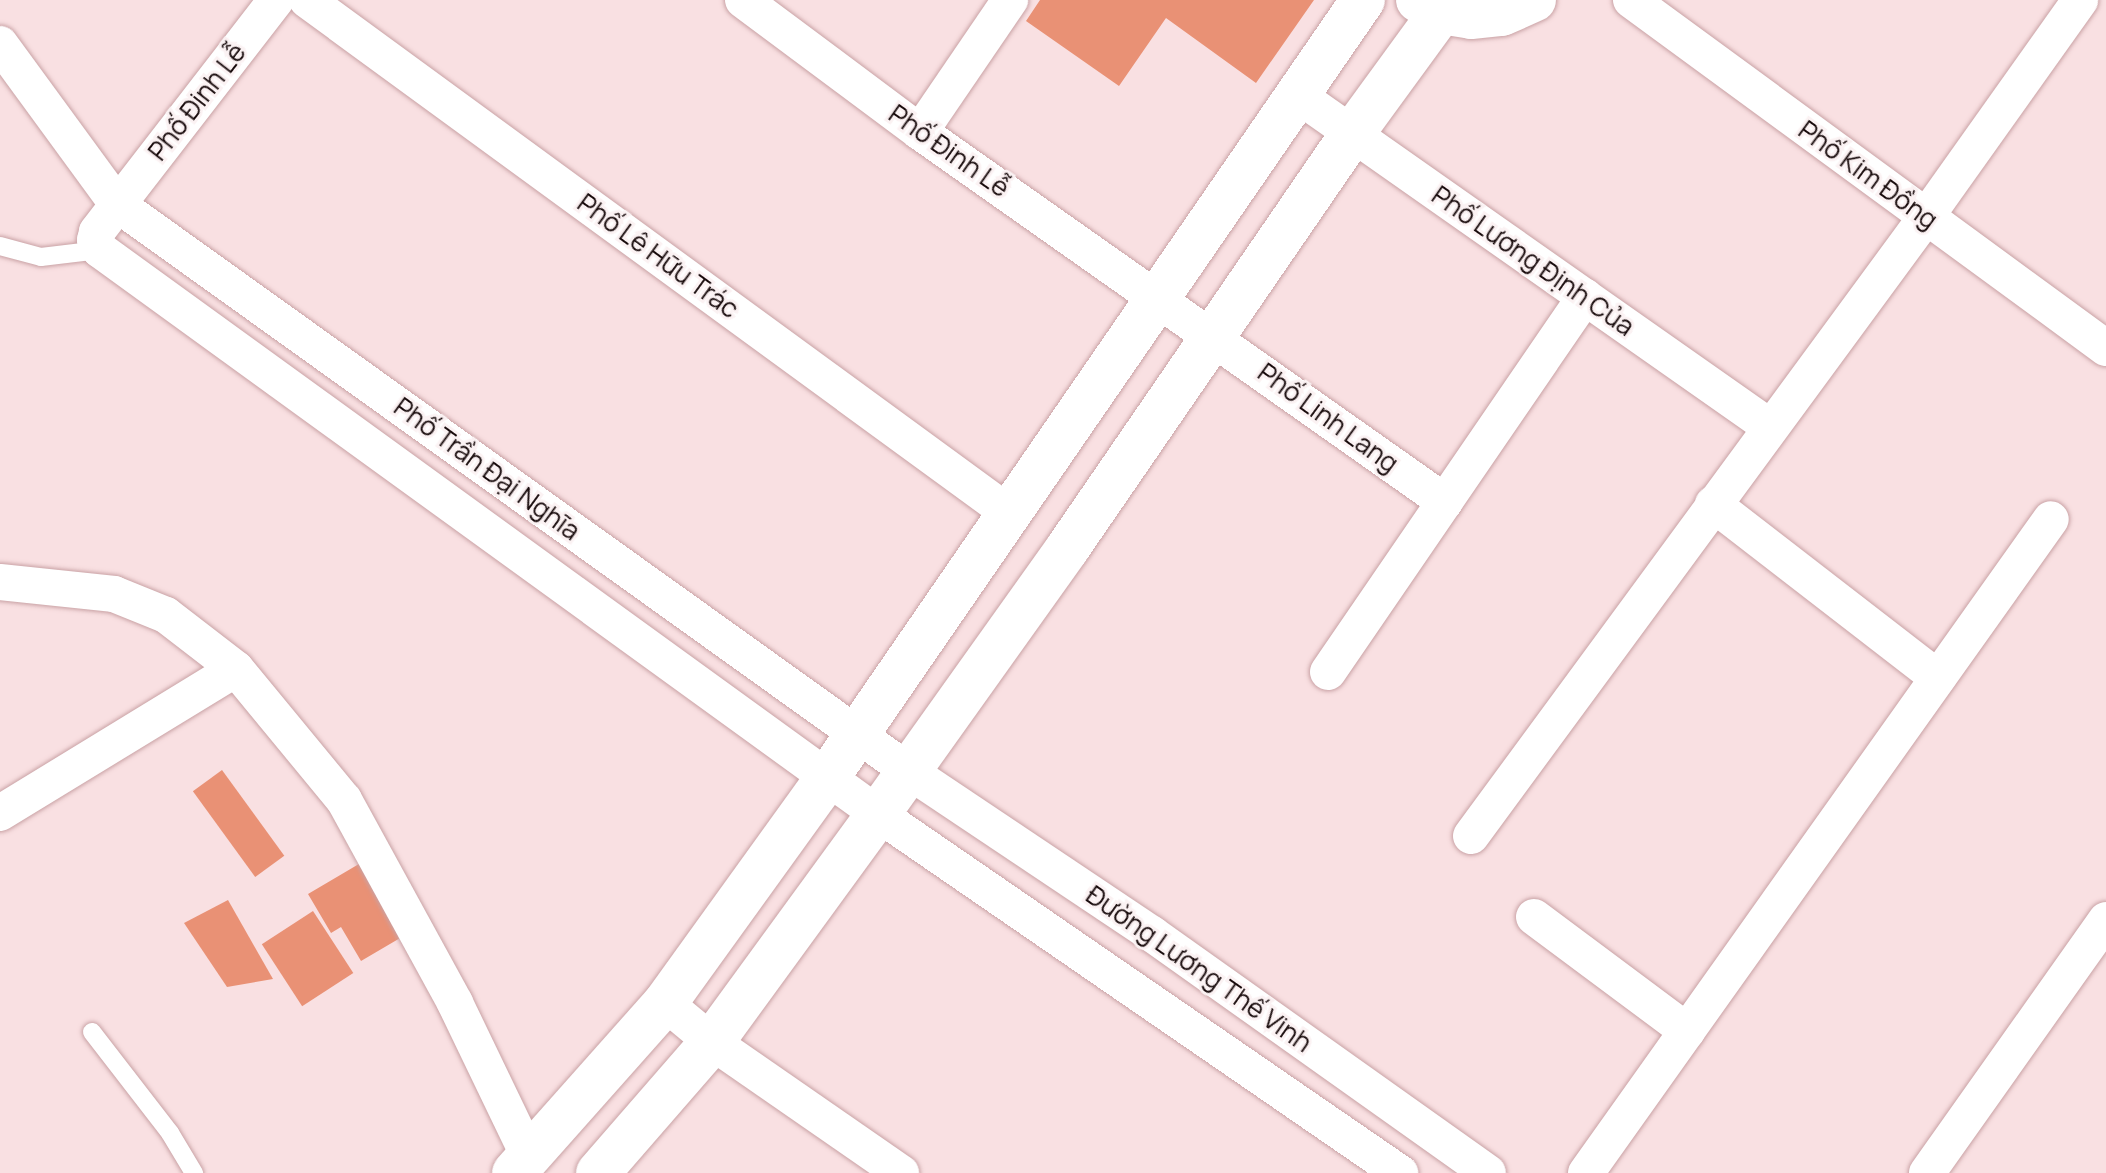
<!DOCTYPE html>
<html>
<head>
<meta charset="utf-8">
<style>
  body { margin:0 }
  #map { position:relative; width:2106px; height:1173px; overflow:hidden; background:#f9e0e2; font-family:Manrope,sans-serif }
  div>[style] { position:absolute }
  [style*='--x'] { left:calc(var(--x)*1px); top:calc(var(--y)*1px); width:calc(var(--w)*1px); rotate:calc(var(--a)*1deg) }
  .building>* { inset:0; background:#e99175; transform-origin:0 0 }
  .roads { filter:drop-shadow(0 0 2px #c9a2a5) drop-shadow(0 0 2px #c9a2a5) }
  .service>* { height:18px; margin:-9px; padding:0 9px; transform-origin:9px; border-radius:9px; background:#fff }
  .minor>* { height:36px; margin:-18px; padding:0 18px; transform-origin:18px; border-radius:18px; background:#fff }
  .tertiary>* { height:44px; margin:-22px; padding:0 22px; transform-origin:22px; border-radius:22px; background:#fff }
  span { translate:-50% -50%; white-space:nowrap; text-align:center; line-height:1.15; -webkit-text-stroke:6px #fbf2f3; paint-order:stroke }
  .street-label { font-size:26px; color:#190c0d }
</style>
</head>
<body>
<div id="map">
  <div class="building">
    <div style="clip-path:polygon(1040px 0,1314px 0,1256px 83px,1166px 18px,1119px 86px,1026px 21px)"></div>
    <div style="left:222px;top:770px;width:106px;height:36px;rotate:54deg"></div>
    <div style="clip-path:polygon(364px 861px,407px 934px,361px 961px,341px 927px,331px 933px,308px 894px)"></div>
    <div style="clip-path:polygon(228px 900px,273px 979px,227px 987px,184px 923px)"></div>
    <div style="left:313px;top:911px;width:74px;height:61px;rotate:57deg"></div>
  </div>
  <div class="roads">
    <div class="service">
      <div style="--x:0;--y:246;--w:42;--a:15"></div>
      <div style="--x:41;--y:257;--w:59;--a:-6.8"></div>
      <div style="--x:92;--y:1032;--w:128;--a:52.3"></div>
      <div style="--x:170;--y:1133;--w:47;--a:59"></div>
    </div>
    <div class="minor">
      <div style="--x:276;--y:0;--w:293;--a:127.7"></div>
      <div style="--x:97;--y:232;--w:8;--a:104"></div>
      <div style="--x:95;--y:240;--w:11;--a:63"></div>
      <div style="--x:100;--y:250;--w:961;--a:35.94"></div>
      <div style="--x:878;--y:814;--w:634;--a:34.52"></div>
      <div style="--x:307;--y:0;--w:869;--a:36.16"></div>
      <div style="--x:743;--y:0;--w:221;--a:36.7"></div>
      <div style="--x:920;--y:132;--w:642;--a:35.17"></div>
      <div style="--x:1631;--y:0;--w:589;--a:36.23"></div>
      <div style="--x:0;--y:44;--w:198;--a:53.8"></div>
      <div style="--x:117;--y:204;--w:972;--a:35.62"></div>
      <div style="--x:907;--y:770;--w:295;--a:33.8"></div>
      <div style="--x:1152;--y:934;--w:412;--a:35.4"></div>
      <div style="--x:1296;--y:94;--w:579;--a:35.09"></div>
      <div style="--x:920;--y:132;--w:160;--a:-55.7"></div>
      <div style="--x:1713;--y:504;--w:284;--a:37.7"></div>
      <div style="--x:0;--y:582;--w:115;--a:6"></div>
      <div style="--x:114;--y:594;--w:56;--a:22"></div>
      <div style="--x:166;--y:615;--w:88;--a:37.6"></div>
      <div style="--x:236;--y:669;--w:170;--a:50.5"></div>
      <div style="--x:344;--y:800;--w:231;--a:61.3"></div>
      <div style="--x:455;--y:1003;--w:169;--a:64.3"></div>
      <div style="--x:1328;--y:672;--w:455;--a:-55.6"></div>
      <div style="--x:0;--y:813;--w:276;--a:-31.4"></div>
      <div style="--x:1471;--y:836;--w:768;--a:-53.68"></div>
      <div style="--x:1926;--y:217;--w:266;--a:-54.6"></div>
      <div style="--x:1534;--y:917;--w:191;--a:36.7"></div>
      <div style="--x:665;--y:1003;--w:61;--a:39.7"></div>
      <div style="--x:712;--y:1042;--w:230;--a:34.7"></div>
      <div style="--x:1586;--y:1173;--w:802;--a:-54.59"></div>
      <div style="--x:1927;--y:1173;--w:310;--a:-54.7"></div>
    </div>
    <div class="tertiary">
      <div style="--x:1418;--y:0;--w:26;--a:28"></div>
      <div style="--x:1441;--y:12;--w:30;--a:9"></div>
      <div style="--x:1471;--y:17;--w:31;--a:-6"></div>
      <div style="--x:1502;--y:14;--w:35;--a:-24"></div>
      <div style="--x:514;--y:1173;--w:227;--a:-48.4"></div>
      <div style="--x:665;--y:1003;--w:277;--a:-54.2"></div>
      <div style="--x:827;--y:778;--w:945;--a:-55.44"></div>
      <div style="--x:598;--y:1173;--w:174;--a:-49"></div>
      <div style="--x:712;--y:1042;--w:282;--a:-53.9"></div>
      <div style="--x:878;--y:814;--w:325;--a:-54.5"></div>
      <div style="--x:1067;--y:549;--w:503;--a:-55.52"></div>
      <div style="--x:1352;--y:134;--w:151;--a:-53.9"></div>
    </div>
  </div>
  <div class="street-label">
    <span style="left:197px;top:102px;rotate:-52deg">Phố Đinh Lễ</span>
    <span style="left:949px;top:151px;rotate:35deg">Phố Đinh Lễ</span>
    <span style="left:1868px;top:175px;rotate:36deg">Phố Kim Đồng</span>
    <span style="left:658px;top:256px;rotate:36deg">Phố Lê Hữu Trác</span>
    <span style="left:1533px;top:261px;rotate:35deg">Phố Lương Định Của</span>
    <span style="left:1328px;top:418px;rotate:36deg">Phố Linh Lang</span>
    <span style="left:487px;top:469px;rotate:36deg">Phố Trần Đại Nghĩa</span>
    <span style="left:1199px;top:969px;rotate:35deg">Đường Lương Thế Vinh</span>
  </div>
</div>
</body>
</html>
